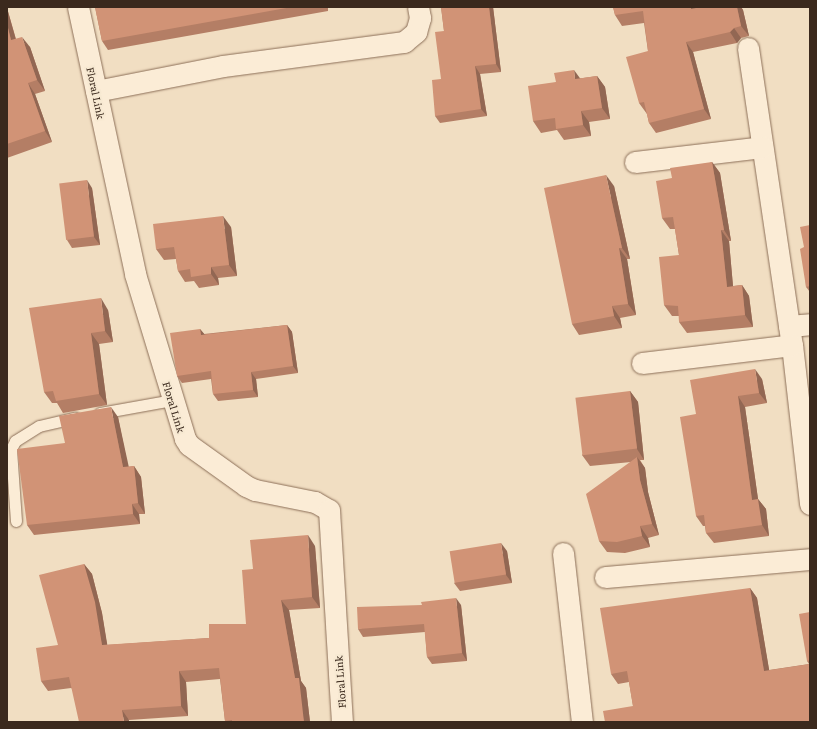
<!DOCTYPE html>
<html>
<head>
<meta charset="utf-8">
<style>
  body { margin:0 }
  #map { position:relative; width:817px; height:729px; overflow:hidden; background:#f1dec2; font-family:Literata,serif }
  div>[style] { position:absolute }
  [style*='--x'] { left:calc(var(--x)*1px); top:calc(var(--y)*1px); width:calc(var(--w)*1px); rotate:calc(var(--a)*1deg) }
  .roads { filter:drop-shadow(0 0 1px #8c6f58) drop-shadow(0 0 1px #8c6f58) }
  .service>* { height:11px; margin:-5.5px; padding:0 5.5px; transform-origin:5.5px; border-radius:5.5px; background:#fbecd6 }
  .minor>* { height:21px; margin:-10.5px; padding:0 10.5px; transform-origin:10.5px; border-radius:10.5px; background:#fbecd6 }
  .wall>* { inset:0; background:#b47e65 }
  .shaded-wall>* { inset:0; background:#926753 }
  .building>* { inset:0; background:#d19376; transform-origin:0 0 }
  span { translate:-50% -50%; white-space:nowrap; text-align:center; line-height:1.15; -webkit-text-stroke:4px #f7e9d2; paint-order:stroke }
  .street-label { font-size:10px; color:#3b291d }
  .frame { position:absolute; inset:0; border:8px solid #3b291d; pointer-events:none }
</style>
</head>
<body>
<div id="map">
  <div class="roads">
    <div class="service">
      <div style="--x:100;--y:413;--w:73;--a:-10.2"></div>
      <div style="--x:16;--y:521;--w:72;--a:-94"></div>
      <div style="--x:11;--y:449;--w:9;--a:-63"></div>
      <div style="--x:15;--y:441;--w:28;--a:-32"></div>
      <div style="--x:39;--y:426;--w:37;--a:-13"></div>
    </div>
    <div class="minor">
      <div style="--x:78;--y:7;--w:273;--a:77.9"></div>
      <div style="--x:135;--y:274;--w:172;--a:73.1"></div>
      <div style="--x:185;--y:439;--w:7;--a:56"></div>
      <div style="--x:189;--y:445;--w:70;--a:35.7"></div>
      <div style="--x:246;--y:486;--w:10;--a:24"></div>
      <div style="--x:255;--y:490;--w:61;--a:11.3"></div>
      <div style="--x:315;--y:502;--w:16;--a:30"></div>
      <div style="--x:329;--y:510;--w:212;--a:86.5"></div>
      <div style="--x:748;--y:48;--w:300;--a:81.6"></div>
      <div style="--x:792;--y:345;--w:160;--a:83.5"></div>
      <div style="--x:96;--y:91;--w:129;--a:-11.1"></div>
      <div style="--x:223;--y:66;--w:183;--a:-7.6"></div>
      <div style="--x:404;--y:42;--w:16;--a:-40"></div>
      <div style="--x:416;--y:32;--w:15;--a:-74"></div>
      <div style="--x:420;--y:18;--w:11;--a:-100"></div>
      <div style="--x:635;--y:162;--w:128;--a:-6.7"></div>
      <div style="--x:789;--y:326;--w:21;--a:-5"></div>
      <div style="--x:642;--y:363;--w:151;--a:-6.8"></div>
      <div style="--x:563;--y:553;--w:170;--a:83.6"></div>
      <div style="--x:605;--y:577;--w:206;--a:-5"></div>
    </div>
  </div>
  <div class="wall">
    <div style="clip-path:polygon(95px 7px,328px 7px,328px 11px,108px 50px,102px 41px)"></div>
    <div style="clip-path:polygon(441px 7px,493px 7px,501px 72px,480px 74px,487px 116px,440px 123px,435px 116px,441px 79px,444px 31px)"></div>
    <div style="clip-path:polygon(613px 7px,697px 8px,701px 7px,741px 7px,743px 10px,749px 36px,741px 38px,737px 43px,693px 52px,711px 119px,656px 133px,649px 123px,647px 114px,639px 103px,648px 51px,644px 23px,622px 26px,615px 15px)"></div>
    <div style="clip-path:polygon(7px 8px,16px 39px,30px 47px,45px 91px,35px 94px,52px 142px,7px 158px)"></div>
    <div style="clip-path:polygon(597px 76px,605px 87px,610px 119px,589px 122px,591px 136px,564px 140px,557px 130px,541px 133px,533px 121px,556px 82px)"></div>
    <div style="clip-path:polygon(712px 162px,720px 173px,731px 241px,729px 241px,733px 286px,742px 285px,749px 296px,753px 327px,687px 333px,679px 322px,679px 316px,672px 316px,664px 305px,679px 255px,675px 229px,670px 229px,662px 218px,672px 178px)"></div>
    <div style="clip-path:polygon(614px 186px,630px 259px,627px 259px,636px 315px,620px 318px,622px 328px,579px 335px,572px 324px)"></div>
    <div style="clip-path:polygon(92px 188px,100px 245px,72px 248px,67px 240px)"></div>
    <div style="clip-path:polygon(810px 225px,810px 292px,806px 287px,804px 247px)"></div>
    <div style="clip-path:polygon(231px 227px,237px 276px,218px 278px,219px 285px,199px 288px,194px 281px,185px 282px,178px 271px,176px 259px,164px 260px,156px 249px)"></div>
    <div style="clip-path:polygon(108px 310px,113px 342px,99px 344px,107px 405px,63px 413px,57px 403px,52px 403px,44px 392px)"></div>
    <div style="clip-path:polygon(287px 325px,292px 332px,298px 373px,256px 379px,258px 397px,218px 401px,213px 394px,211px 379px,182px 383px,177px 376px,200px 329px,204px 334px)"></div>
    <div style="clip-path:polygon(762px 379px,767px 403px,745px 407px,758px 499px,766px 509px,769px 536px,714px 543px,706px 533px,705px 526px,703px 526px,696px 516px,696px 414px)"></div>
    <div style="clip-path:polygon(630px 391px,638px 402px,644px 460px,640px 460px,645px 468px,648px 492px,659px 535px,648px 538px,650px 547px,625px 553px,607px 552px,599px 541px,631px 462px,590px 466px,582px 455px)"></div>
    <div style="clip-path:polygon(118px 417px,128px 467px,134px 466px,141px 477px,145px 514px,139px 514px,140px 524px,34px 535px,27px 525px,65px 443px)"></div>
    <div style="clip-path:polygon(315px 546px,320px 608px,289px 610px,301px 681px,306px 688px,310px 722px,226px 722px,225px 721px,220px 679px,186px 682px,188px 716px,129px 720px,71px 688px,48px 691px,41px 681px,58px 645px,84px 564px,92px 574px,102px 613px,107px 645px,209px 638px,246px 624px,253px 569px)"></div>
    <div style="clip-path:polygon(507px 551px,512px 583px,460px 591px,454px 583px)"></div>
    <div style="clip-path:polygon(750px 588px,757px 598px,769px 670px,809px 664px,807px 661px,810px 612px,810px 722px,633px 706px,629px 682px,618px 684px,611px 674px)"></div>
    <div style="clip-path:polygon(461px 605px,467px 661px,432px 664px,427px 657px,425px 632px,363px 637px,358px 629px)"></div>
  </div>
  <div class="shaded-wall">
    <div style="clip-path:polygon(489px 7px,493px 7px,501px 72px,496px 64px)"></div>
    <div style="clip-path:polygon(691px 7px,697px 7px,699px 20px,691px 9px)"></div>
    <div style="clip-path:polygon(737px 7px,741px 7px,743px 10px,749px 36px,741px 26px)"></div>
    <div style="clip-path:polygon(7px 8px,19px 51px,11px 40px,7px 24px)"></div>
    <div style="clip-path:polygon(734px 28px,741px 38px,737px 43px,730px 32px)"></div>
    <div style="clip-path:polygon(22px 37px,30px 47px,45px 91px,37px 80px)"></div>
    <div style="clip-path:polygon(686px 42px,693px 52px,711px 119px,704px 109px)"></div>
    <div style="clip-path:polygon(475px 66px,480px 74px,487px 116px,481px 109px)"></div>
    <div style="clip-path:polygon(574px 70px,582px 81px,575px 79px)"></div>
    <div style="clip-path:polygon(597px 76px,605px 87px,610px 119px,602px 108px)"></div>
    <div style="clip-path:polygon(28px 83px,35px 94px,52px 142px,45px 131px)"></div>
    <div style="clip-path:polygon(581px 111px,589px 122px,591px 136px,583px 125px)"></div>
    <div style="clip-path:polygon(712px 162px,720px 173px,731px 241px,724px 230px)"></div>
    <div style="clip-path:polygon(606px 175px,614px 186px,630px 259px,622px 248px)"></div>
    <div style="clip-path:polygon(87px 180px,92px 188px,100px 245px,94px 237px)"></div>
    <div style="clip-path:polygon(223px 216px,231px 227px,237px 276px,229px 265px)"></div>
    <div style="clip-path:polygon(721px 230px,729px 241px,734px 298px,727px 287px)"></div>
    <div style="clip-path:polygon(619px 248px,627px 259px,636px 315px,628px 304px)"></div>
    <div style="clip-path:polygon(211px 267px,218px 278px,219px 285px,211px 274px)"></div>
    <div style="clip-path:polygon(742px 285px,749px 296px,753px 327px,745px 315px)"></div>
    <div style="clip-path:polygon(101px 298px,108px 310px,113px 342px,105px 331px)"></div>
    <div style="clip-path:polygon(612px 306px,620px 318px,622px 328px,614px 316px)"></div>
    <div style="clip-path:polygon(287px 325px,292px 332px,298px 373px,293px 366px)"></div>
    <div style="clip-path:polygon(200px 329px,206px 336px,201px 335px)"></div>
    <div style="clip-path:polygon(91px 333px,99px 344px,107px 405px,99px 394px)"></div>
    <div style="clip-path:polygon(755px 369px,762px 379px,767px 403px,759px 393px)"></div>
    <div style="clip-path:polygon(251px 372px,256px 379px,258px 397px,253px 390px)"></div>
    <div style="clip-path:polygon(630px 391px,638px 402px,644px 460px,637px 449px)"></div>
    <div style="clip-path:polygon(738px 396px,745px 407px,758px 499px,766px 509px,769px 536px,762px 525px,752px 500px)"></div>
    <div style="clip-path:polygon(111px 407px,118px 417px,131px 477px,123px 467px)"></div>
    <div style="clip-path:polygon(637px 457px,645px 468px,648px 492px,659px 535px,652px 524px,640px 480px)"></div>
    <div style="clip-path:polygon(134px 466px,141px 477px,145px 514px,138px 503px)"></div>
    <div style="clip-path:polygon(132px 504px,139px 514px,140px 524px,133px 514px)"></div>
    <div style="clip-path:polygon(640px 526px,648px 538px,650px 547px,642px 536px)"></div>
    <div style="clip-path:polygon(308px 535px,315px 546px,320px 608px,312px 597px)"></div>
    <div style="clip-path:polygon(501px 543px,507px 551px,512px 583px,506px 575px)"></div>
    <div style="clip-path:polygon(84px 564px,92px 574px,102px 613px,109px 655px,102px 645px)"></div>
    <div style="clip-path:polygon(750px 588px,757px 598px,771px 681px,764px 671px)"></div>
    <div style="clip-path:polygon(456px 598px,461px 605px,467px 661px,462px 653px)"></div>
    <div style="clip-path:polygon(281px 600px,289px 610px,301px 681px,306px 688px,310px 722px,304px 722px,295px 678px)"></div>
    <div style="clip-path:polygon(179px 671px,186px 682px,188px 716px,181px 706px)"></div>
    <div style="clip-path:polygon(122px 710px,129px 720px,129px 722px,124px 722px)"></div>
  </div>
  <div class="building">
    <div style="clip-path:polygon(95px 7px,292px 7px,102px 41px)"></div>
    <div style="clip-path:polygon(441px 7px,489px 7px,496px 64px,475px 66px,481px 109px,435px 116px,432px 80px,441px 79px,435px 32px,444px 31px)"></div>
    <div style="clip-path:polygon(613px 7px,691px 7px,691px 9px,701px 7px,737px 7px,741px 26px,734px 28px,730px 32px,686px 42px,704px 109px,649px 123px,644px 102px,639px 103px,626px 57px,648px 51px,643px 11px,615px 15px)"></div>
    <div style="clip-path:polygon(7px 24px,11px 40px,22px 37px,37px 80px,28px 83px,45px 131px,7px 144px)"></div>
    <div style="clip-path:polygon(574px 70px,575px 79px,597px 76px,602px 108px,581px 111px,583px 125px,556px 129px,555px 118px,533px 121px,528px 86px,556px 82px,554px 73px)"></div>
    <div style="clip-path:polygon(712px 162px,724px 230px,721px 230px,727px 287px,742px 285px,745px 315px,679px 322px,678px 306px,664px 305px,659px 257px,679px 255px,673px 217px,662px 218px,656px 181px,672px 178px,670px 168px)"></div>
    <div style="clip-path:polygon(606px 175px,622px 248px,619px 248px,628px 304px,612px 306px,614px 316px,572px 324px,544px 188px)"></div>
    <div style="left:87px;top:180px;width:57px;height:28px;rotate:83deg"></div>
    <div style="clip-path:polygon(223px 216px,229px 265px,211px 267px,211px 274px,191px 277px,190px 269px,178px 271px,174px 247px,156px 249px,153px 224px)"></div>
    <div style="clip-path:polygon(810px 225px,810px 286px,806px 287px,800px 249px,804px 247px,800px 227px)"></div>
    <div style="clip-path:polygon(101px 298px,105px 331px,91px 333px,99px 394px,56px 401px,53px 391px,44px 392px,29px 308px)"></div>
    <div style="clip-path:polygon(287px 325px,293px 366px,251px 372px,253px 390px,213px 394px,211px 371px,177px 376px,170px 333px,200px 329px,201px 335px)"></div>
    <div style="clip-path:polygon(755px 369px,759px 393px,738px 396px,752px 500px,758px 499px,762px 525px,706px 533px,704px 515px,696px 516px,680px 417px,696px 414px,690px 380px)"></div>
    <div style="left:630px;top:391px;width:58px;height:55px;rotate:83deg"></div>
    <div style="clip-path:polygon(111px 407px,123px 467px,134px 466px,138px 503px,132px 504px,133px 514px,27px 525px,17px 449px,65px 443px,59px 416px)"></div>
    <div style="clip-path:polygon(637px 457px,640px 480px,652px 524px,640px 526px,642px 536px,617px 542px,599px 541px,586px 494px)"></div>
    <div style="clip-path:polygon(308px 535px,312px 597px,281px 600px,295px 678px,299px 678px,304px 722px,232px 722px,232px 720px,225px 721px,219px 668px,179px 671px,181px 706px,122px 710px,124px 722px,79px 722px,69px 677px,41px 681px,36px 648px,58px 645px,39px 575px,84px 564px,95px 602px,102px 645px,209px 638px,209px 624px,246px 624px,242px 570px,253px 569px,250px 540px)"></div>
    <div style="left:501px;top:543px;width:32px;height:52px;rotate:81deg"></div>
    <div style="clip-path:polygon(750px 588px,764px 671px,810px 664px,810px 722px,605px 722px,603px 711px,633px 706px,627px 671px,611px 674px,600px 608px)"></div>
    <div style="clip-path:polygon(456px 598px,462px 653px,427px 657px,424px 624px,358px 629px,357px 607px,422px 605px,421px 602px)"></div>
    <div style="clip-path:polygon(810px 612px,810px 660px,807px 661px,799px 614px)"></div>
  </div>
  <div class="street-label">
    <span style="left:96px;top:93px;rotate:78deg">Floral Link</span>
    <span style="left:174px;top:407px;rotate:73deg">Floral Link</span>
    <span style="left:340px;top:682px;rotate:-94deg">Floral Link</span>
  </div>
  <div class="frame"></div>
</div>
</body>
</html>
